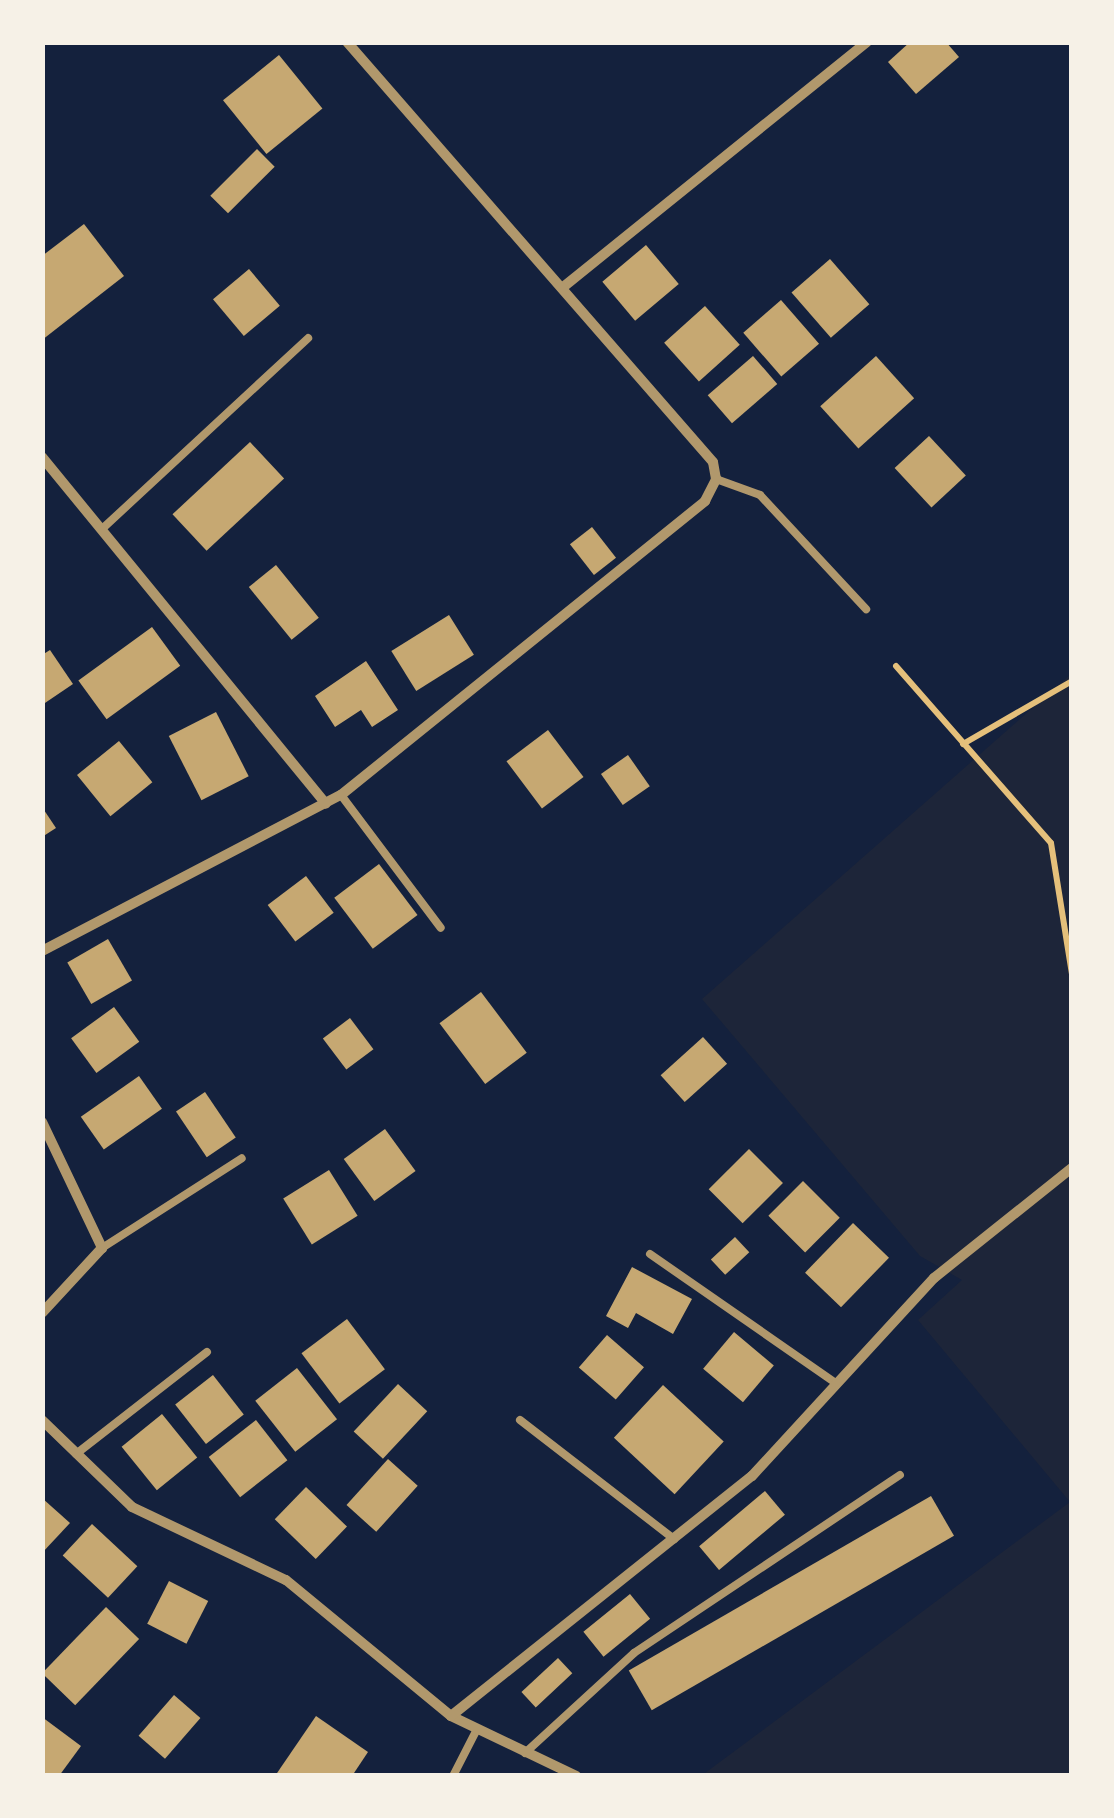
<!DOCTYPE html>
<html>
<head>
<meta charset="utf-8">
<style>
  body { margin:0 }
  #map { position:relative; width:1114px; height:1818px; overflow:hidden; background:#14213d; font-family:Lato,sans-serif }
  div>[style] { position:absolute }
  [style*='--x'] { left:calc(var(--x)*1px); top:calc(var(--y)*1px); width:calc(var(--w)*1px); rotate:calc(var(--a)*1deg) }
  .green>* { inset:0; background:#1d2539 }
  .building>* { inset:0; background:#c6a872; transform-origin:0 0 }
  .path>* { height:6px; margin:-3px; padding:0 3px; transform-origin:3px; border-radius:3px; background:#e5c07b }
  .service>* { height:8px; margin:-4px; padding:0 4px; transform-origin:4px; border-radius:4px; background:#b1986c }
  .minor>* { height:10px; margin:-5px; padding:0 5px; transform-origin:5px; border-radius:5px; background:#b1986c }
  span { translate:-50% -50%; white-space:nowrap; text-align:center; line-height:1.15; -webkit-text-stroke:8px #f6f1e7; paint-order:stroke }
  .frame { position:absolute; inset:0; border:45px solid #f6f1e7; pointer-events:none }
</style>
</head>
<body>
<div id="map">
  <div class="green">
    <div style="clip-path:polygon(1071px 674px,1071px 1775px,701px 1776px,1070px 1502px,918px 1320px,962px 1280px,920px 1256px,702px 999px)"></div>
  </div>
  <div class="building">
    <div style="clip-path:polygon(910px 42px,946px 42px,959px 57px,916px 94px,888px 62px)"></div>
    <div style="left:279px;top:55px;width:69px;height:72px;rotate:51deg"></div>
    <div style="left:257px;top:149px;width:25px;height:66px;rotate:45deg"></div>
    <div style="clip-path:polygon(84px 224px,124px 276px,42px 340px,42px 256px)"></div>
    <div style="left:646px;top:245px;width:51px;height:57px;rotate:50deg"></div>
    <div style="left:830px;top:259px;width:60px;height:51px;rotate:49deg"></div>
    <div style="left:249px;top:269px;width:48px;height:47px;rotate:50deg"></div>
    <div style="left:781px;top:300px;width:58px;height:50px;rotate:49deg"></div>
    <div style="left:705px;top:306px;width:52px;height:55px;rotate:48deg"></div>
    <div style="left:753px;top:356px;width:37px;height:60px;rotate:49deg"></div>
    <div style="left:876px;top:356px;width:57px;height:75px;rotate:48deg"></div>
    <div style="left:929px;top:436px;width:54px;height:47px;rotate:47deg"></div>
    <div style="left:250px;top:442px;width:50px;height:106px;rotate:47deg"></div>
    <div style="left:592px;top:527px;width:39px;height:28px;rotate:52deg"></div>
    <div style="left:276px;top:565px;width:68px;height:35px;rotate:51deg"></div>
    <div style="left:449px;top:615px;width:47px;height:68px;rotate:58deg"></div>
    <div style="left:152px;top:627px;width:48px;height:91px;rotate:54deg"></div>
    <div style="clip-path:polygon(50px 650px,73px 684px,42px 705px,42px 655px)"></div>
    <div style="clip-path:polygon(366px 661px,398px 710px,372px 727px,361px 710px,335px 727px,315px 696px)"></div>
    <div style="left:216px;top:712px;width:72px;height:53px;rotate:63deg"></div>
    <div style="left:548px;top:730px;width:59px;height:52px;rotate:53deg"></div>
    <div style="left:119px;top:741px;width:53px;height:54px;rotate:51deg"></div>
    <div style="left:628px;top:755px;width:38px;height:33px;rotate:55deg"></div>
    <div style="clip-path:polygon(42px 807px,56px 828px,42px 837px)"></div>
    <div style="left:379px;top:864px;width:64px;height:56px;rotate:53deg"></div>
    <div style="left:306px;top:876px;width:46px;height:48px;rotate:53deg"></div>
    <div style="left:108px;top:939px;width:48px;height:47px;rotate:60deg"></div>
    <div style="left:481px;top:992px;width:76px;height:52px;rotate:53deg"></div>
    <div style="left:114px;top:1007px;width:43px;height:53px;rotate:54deg"></div>
    <div style="left:350px;top:1018px;width:39px;height:34px;rotate:53deg"></div>
    <div style="left:703px;top:1037px;width:36px;height:57px;rotate:48deg"></div>
    <div style="left:139px;top:1076px;width:40px;height:71px;rotate:55deg"></div>
    <div style="left:205px;top:1092px;width:55px;height:35px;rotate:56deg"></div>
    <div style="left:385px;top:1129px;width:52px;height:51px;rotate:54deg"></div>
    <div style="left:749px;top:1149px;width:48px;height:57px;rotate:45deg"></div>
    <div style="left:329px;top:1170px;width:54px;height:54px;rotate:58deg"></div>
    <div style="left:803px;top:1181px;width:52px;height:49px;rotate:45deg"></div>
    <div style="left:853px;top:1223px;width:50px;height:69px;rotate:44deg"></div>
    <div style="left:735px;top:1237px;width:21px;height:33px;rotate:47deg"></div>
    <div style="clip-path:polygon(632px 1267px,692px 1299px,673px 1334px,636px 1313px,628px 1328px,606px 1316px)"></div>
    <div style="left:347px;top:1319px;width:63px;height:57px;rotate:53deg"></div>
    <div style="left:734px;top:1332px;width:52px;height:48px;rotate:40deg"></div>
    <div style="left:607px;top:1335px;width:49px;height:43px;rotate:41deg"></div>
    <div style="left:297px;top:1368px;width:65px;height:53px;rotate:52deg"></div>
    <div style="left:213px;top:1375px;width:50px;height:48px;rotate:52deg"></div>
    <div style="left:398px;top:1384px;width:40px;height:65px;rotate:43deg"></div>
    <div style="left:663px;top:1385px;width:83px;height:72px;rotate:43deg"></div>
    <div style="left:162px;top:1414px;width:56px;height:52px;rotate:51deg"></div>
    <div style="left:256px;top:1420px;width:51px;height:60px;rotate:52deg"></div>
    <div style="left:388px;top:1459px;width:40px;height:62px;rotate:42deg"></div>
    <div style="left:306px;top:1487px;width:57px;height:45px;rotate:44deg"></div>
    <div style="left:765px;top:1491px;width:31px;height:86px;rotate:50deg"></div>
    <div style="left:931px;top:1496px;width:46px;height:349px;rotate:60deg"></div>
    <div style="clip-path:polygon(42px 1498px,70px 1523px,42px 1553px)"></div>
    <div style="left:92px;top:1524px;width:62px;height:43px;rotate:43deg"></div>
    <div style="left:169px;top:1581px;width:44px;height:48px;rotate:27deg"></div>
    <div style="left:630px;top:1594px;width:32px;height:60px;rotate:51deg"></div>
    <div style="left:106px;top:1607px;width:46px;height:92px;rotate:44deg"></div>
    <div style="left:558px;top:1658px;width:21px;height:50px;rotate:47deg"></div>
    <div style="left:174px;top:1695px;width:35px;height:54px;rotate:41deg"></div>
    <div style="clip-path:polygon(316px 1716px,368px 1752px,352px 1776px,275px 1776px)"></div>
    <div style="clip-path:polygon(42px 1717px,81px 1746px,59px 1776px,42px 1776px)"></div>
  </div>
  <div class="path">
    <div style="--x:896;--y:666;--w:235;--a:48.8"></div>
    <div style="--x:1051;--y:843;--w:133;--a:80.9"></div>
    <div style="--x:963;--y:744;--w:126;--a:-30"></div>
  </div>
  <div class="service">
    <div style="--x:716;--y:479;--w:47;--a:20"></div>
    <div style="--x:760;--y:495;--w:156;--a:47.1"></div>
    <div style="--x:102;--y:529;--w:281;--a:-42.8"></div>
    <div style="--x:341;--y:795;--w:166;--a:53.1"></div>
    <div style="--x:102;--y:1248;--w:166;--a:-32.7"></div>
    <div style="--x:650;--y:1254;--w:223;--a:34.8"></div>
    <div style="--x:520;--y:1420;--w:195;--a:37.7"></div>
    <div style="--x:76;--y:1454;--w:166;--a:-37.9"></div>
    <div style="--x:525;--y:1753;--w:148;--a:-42.5"></div>
    <div style="--x:634;--y:1653;--w:320;--a:-33.8"></div>
    <div style="--x:453;--y:1776;--w:53;--a:-62.9"></div>
  </div>
  <div class="minor">
    <div style="--x:562;--y:288;--w:392;--a:-38.9"></div>
    <div style="--x:42;--y:457;--w:448;--a:50.7"></div>
    <div style="--x:42;--y:951;--w:337;--a:-27.6"></div>
    <div style="--x:341;--y:795;--w:468;--a:-38.9"></div>
    <div style="--x:705;--y:501;--w:25;--a:-63"></div>
    <div style="--x:716;--y:479;--w:17;--a:-100"></div>
    <div style="--x:713;--y:462;--w:557;--a:-131.07"></div>
    <div style="--x:42;--y:1122;--w:140;--a:64.5"></div>
    <div style="--x:102;--y:1248;--w:88;--a:132.7"></div>
    <div style="--x:42;--y:1420;--w:125;--a:44"></div>
    <div style="--x:132;--y:1507;--w:170;--a:25.4"></div>
    <div style="--x:286;--y:1580;--w:214;--a:39.5"></div>
    <div style="--x:451;--y:1716;--w:139;--a:25.6"></div>
    <div style="--x:451;--y:1716;--w:385;--a:-38.6"></div>
    <div style="--x:752;--y:1476;--w:269;--a:-47.4"></div>
    <div style="--x:934;--y:1278;--w:176;--a:-38.6"></div>
  </div>
  <div class="frame"></div>
</div>
</body>
</html>
